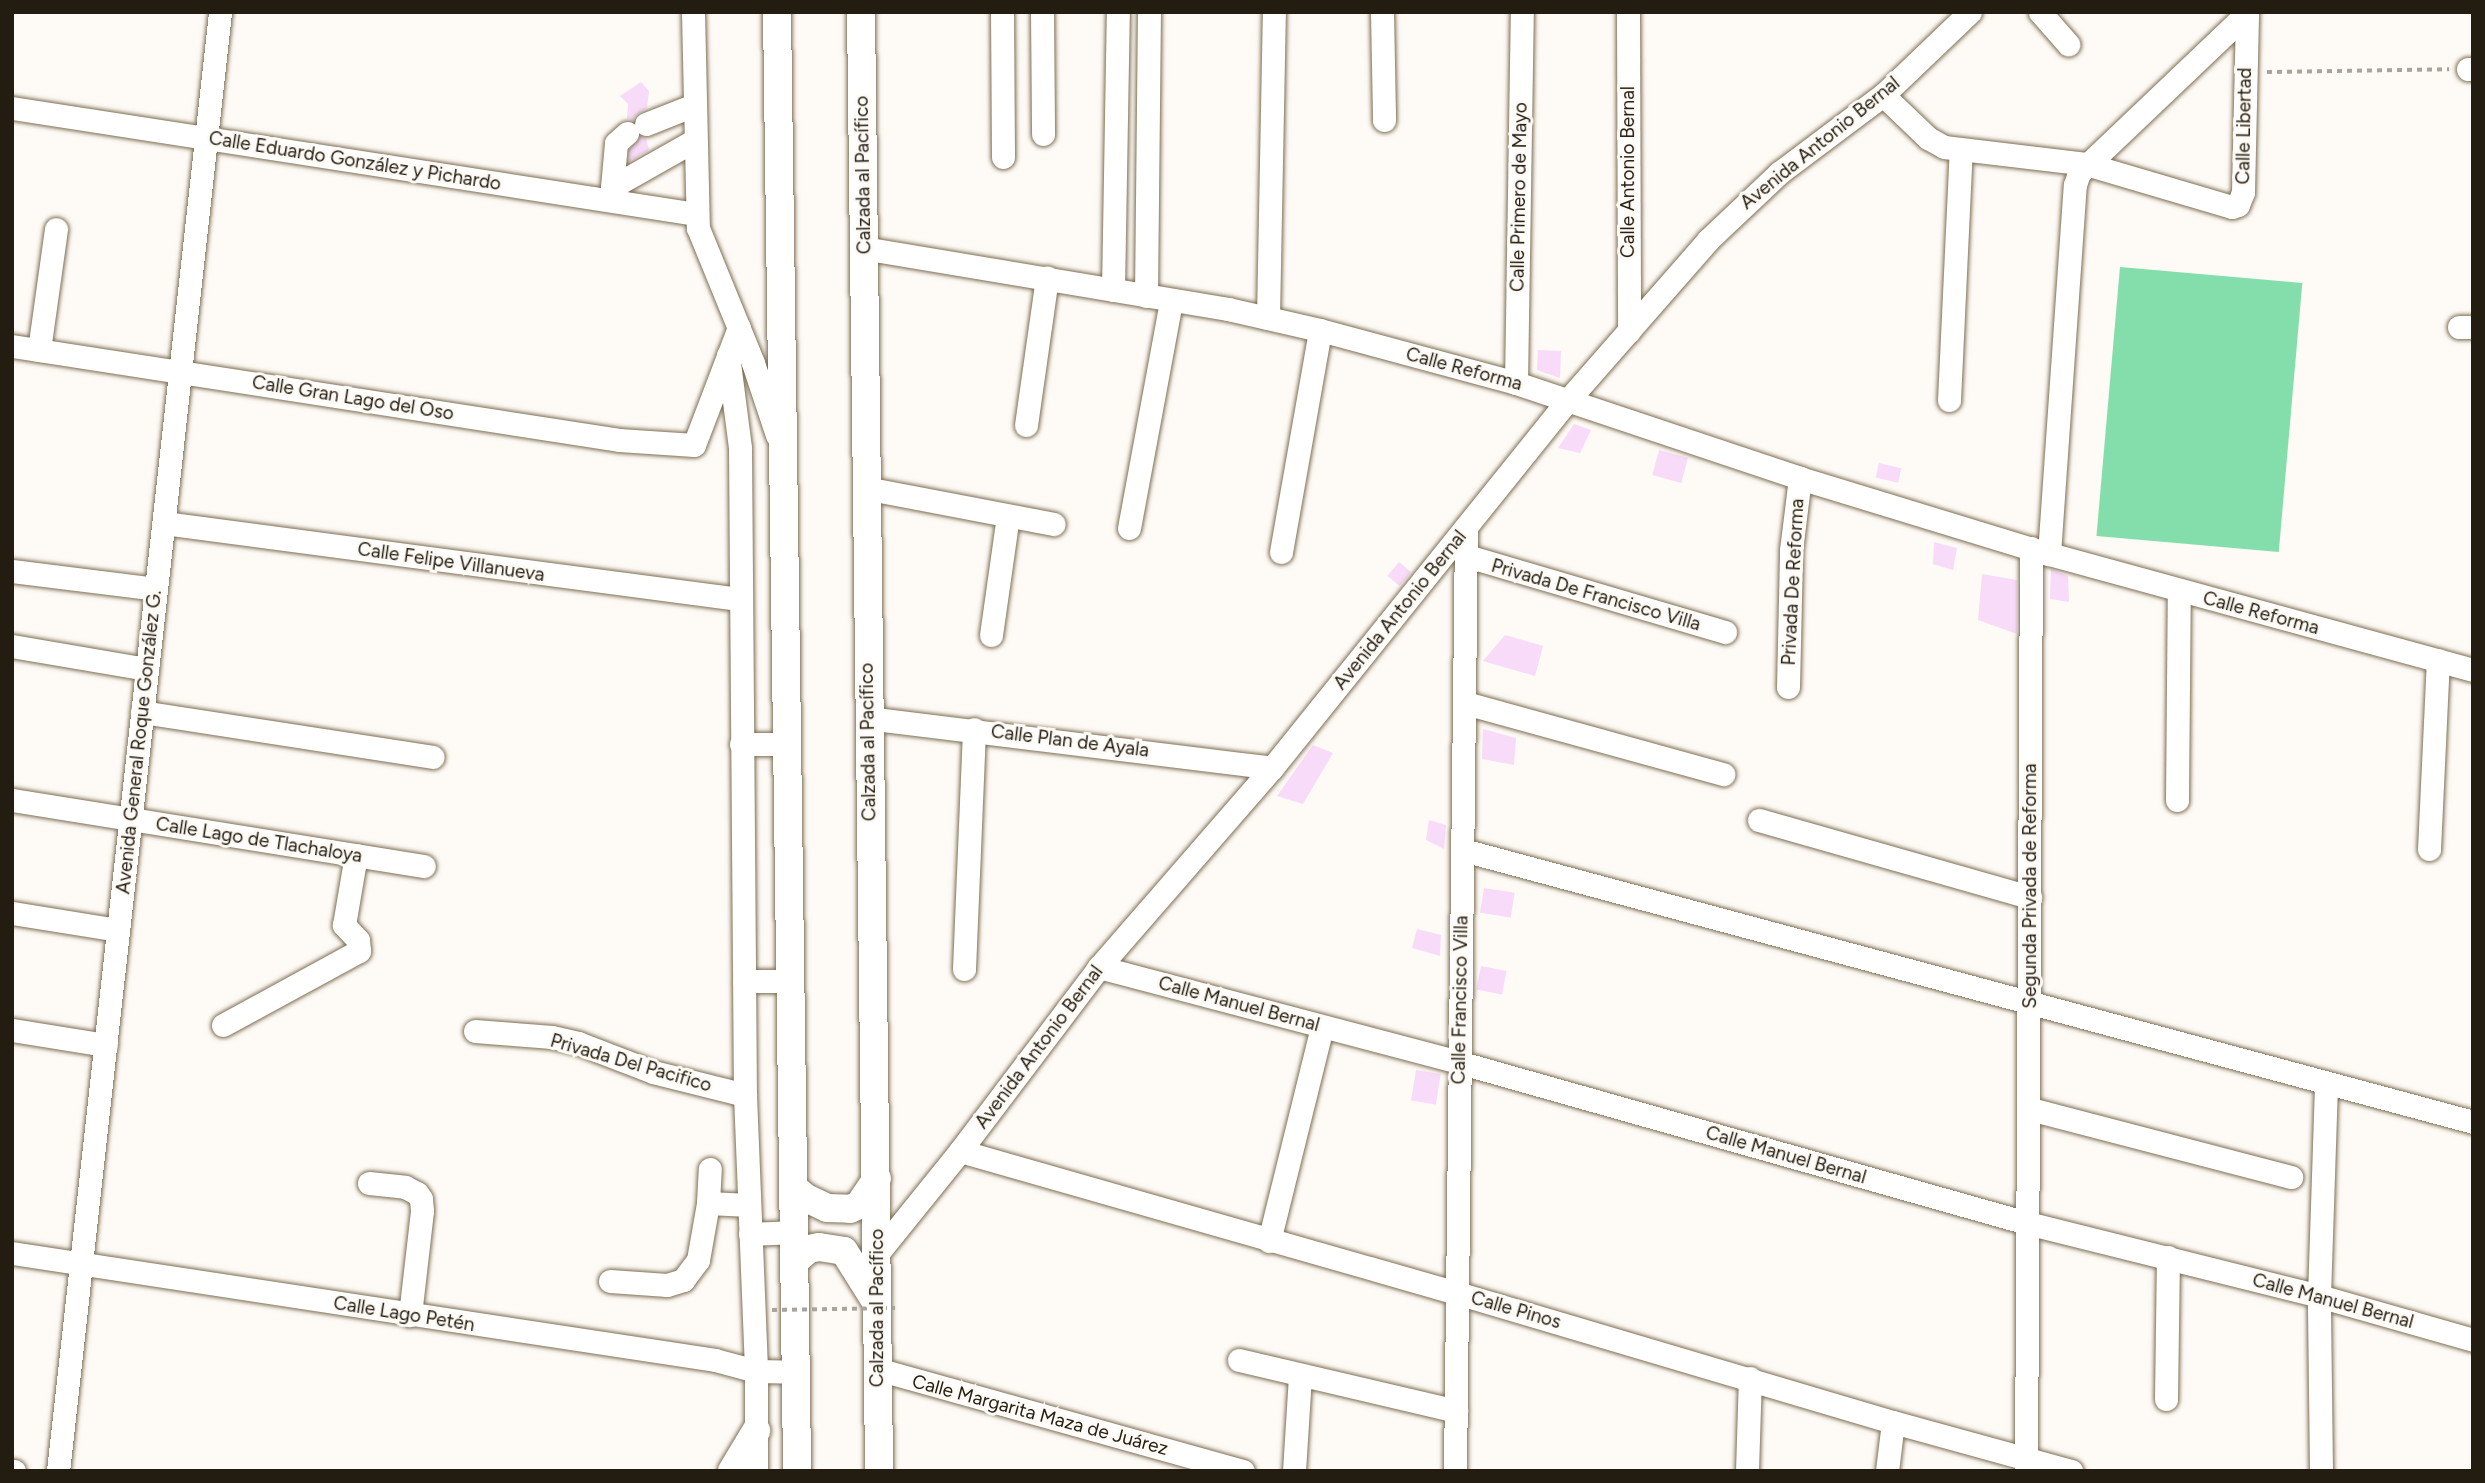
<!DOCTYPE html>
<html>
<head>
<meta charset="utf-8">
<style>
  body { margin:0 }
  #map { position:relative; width:2485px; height:1483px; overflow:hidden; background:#fefaf5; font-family:Figtree,sans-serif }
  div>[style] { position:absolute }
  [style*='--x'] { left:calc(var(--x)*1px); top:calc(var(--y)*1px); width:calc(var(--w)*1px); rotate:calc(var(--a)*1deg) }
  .green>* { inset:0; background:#84deac; transform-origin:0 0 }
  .building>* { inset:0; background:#f8dbf9; transform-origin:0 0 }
  .path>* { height:3.5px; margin-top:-1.75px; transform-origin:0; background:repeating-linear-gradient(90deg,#a8a49c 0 5px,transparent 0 10px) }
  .roads { filter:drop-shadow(0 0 2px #7d6e53) drop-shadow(0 0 2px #7d6e53) }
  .minor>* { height:23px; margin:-11.5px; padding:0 11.5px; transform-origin:11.5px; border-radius:11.5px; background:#fff }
  .major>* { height:28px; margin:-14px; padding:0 14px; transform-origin:14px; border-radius:14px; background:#fff }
  .path-bridge>* { height:3.5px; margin-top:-1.75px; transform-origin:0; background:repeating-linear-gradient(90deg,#a8a49c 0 5px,transparent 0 10px) }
  span { translate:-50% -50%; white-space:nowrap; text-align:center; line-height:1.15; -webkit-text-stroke:6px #fefaf5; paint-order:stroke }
  .street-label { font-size:19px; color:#221c11 }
  .frame { position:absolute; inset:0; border:14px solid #221c11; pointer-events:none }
</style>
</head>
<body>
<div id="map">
  <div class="green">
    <div style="left:2120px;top:267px;width:183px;height:270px;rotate:5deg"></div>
  </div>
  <div class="building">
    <div style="clip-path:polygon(641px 82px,649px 91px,647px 108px,636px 115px,633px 120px,627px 119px,628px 104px,620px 96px)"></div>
    <div style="clip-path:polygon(640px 136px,646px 138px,649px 150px,628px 162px,629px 150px)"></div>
    <div style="clip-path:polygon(1538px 350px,1561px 351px,1560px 378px,1537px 370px)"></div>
    <div style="clip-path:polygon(1574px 424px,1591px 430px,1580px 453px,1558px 448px)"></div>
    <div style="left:1659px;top:450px;width:30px;height:26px;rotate:15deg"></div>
    <div style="left:1879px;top:463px;width:23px;height:15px;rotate:13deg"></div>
    <div style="clip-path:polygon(1934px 542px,1957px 548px,1953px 570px,1933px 564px)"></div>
    <div style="left:1399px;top:562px;width:16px;height:18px;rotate:40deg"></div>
    <div style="clip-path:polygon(2051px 569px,2068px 576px,2069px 602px,2050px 599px)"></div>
    <div style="clip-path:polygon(1982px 574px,2017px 580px,2017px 634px,1978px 620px)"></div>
    <div style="clip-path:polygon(1505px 635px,1543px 646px,1535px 676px,1483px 661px)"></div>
    <div style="clip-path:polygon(1483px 729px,1516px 738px,1514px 765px,1482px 759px)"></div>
    <div style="clip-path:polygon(1313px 745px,1333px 753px,1303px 804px,1277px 796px)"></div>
    <div style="clip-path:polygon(1429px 820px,1446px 825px,1444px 849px,1426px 840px)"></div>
    <div style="left:1484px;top:888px;width:31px;height:25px;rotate:9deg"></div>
    <div style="clip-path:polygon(1417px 929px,1441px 935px,1440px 956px,1412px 948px)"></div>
    <div style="left:1481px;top:966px;width:26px;height:24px;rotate:11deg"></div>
    <div style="left:1416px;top:1070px;width:25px;height:31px;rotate:9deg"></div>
  </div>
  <div class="path">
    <div style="--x:2267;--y:72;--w:182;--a:-0.9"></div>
  </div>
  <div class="roads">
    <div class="minor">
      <div style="--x:693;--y:12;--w:216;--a:88.7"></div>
      <div style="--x:698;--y:228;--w:146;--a:67.8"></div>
      <div style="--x:753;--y:363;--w:76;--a:71.6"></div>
      <div style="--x:1002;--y:12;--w:145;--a:89.6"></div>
      <div style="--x:1042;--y:12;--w:122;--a:89.5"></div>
      <div style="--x:1382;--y:12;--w:108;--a:88.9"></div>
      <div style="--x:1628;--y:12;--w:319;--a:89.8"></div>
      <div style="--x:2040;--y:12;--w:43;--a:48.8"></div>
      <div style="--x:2468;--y:69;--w:5;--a:0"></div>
      <div style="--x:1883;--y:95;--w:62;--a:43.7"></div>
      <div style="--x:1928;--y:138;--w:18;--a:29"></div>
      <div style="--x:1944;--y:147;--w:143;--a:6.8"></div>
      <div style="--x:2086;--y:164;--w:152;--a:16.4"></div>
      <div style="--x:2232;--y:207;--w:6;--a:-18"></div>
      <div style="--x:2238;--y:205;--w:14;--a:-69"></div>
      <div style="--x:2243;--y:192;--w:180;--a:-88.7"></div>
      <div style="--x:12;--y:108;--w:693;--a:8.8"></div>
      <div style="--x:646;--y:124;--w:52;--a:-21.6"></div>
      <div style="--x:612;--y:187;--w:95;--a:-29.5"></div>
      <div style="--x:611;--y:198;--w:55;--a:-84.8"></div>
      <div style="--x:616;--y:143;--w:15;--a:-42"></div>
      <div style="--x:863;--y:248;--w:370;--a:9.5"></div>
      <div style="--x:1228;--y:309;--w:94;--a:12.9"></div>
      <div style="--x:1320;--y:330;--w:203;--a:15.1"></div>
      <div style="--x:1516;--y:383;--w:299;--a:18.5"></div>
      <div style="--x:1800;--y:478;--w:260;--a:17"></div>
      <div style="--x:2049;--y:554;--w:440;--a:15.3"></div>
      <div style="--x:1113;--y:290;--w:278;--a:-89"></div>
      <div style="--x:1146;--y:296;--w:284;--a:-89.4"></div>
      <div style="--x:1268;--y:318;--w:306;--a:-88.9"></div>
      <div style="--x:2459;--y:327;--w:14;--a:0"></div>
      <div style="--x:12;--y:346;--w:614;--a:8.8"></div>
      <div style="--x:619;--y:440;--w:75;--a:3.8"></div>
      <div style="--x:694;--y:445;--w:126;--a:-69.1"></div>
      <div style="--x:39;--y:350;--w:122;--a:-82"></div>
      <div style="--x:728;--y:355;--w:94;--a:82.6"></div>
      <div style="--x:740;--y:448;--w:647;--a:89.56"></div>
      <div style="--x:745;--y:1095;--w:276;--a:87.7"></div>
      <div style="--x:756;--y:1371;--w:100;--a:90"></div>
      <div style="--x:1516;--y:383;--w:371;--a:-89.1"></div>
      <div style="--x:1949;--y:400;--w:250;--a:-87.3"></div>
      <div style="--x:1026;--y:425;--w:149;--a:-81.9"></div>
      <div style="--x:865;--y:488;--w:192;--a:10.8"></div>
      <div style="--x:164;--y:523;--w:580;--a:7.53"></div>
      <div style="--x:1129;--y:528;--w:231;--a:-79.5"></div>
      <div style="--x:1281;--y:552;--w:225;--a:-80"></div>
      <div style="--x:2049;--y:554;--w:370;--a:-86"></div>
      <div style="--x:2075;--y:185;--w:13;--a:-72"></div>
      <div style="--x:2079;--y:173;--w:232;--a:-43.6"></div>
      <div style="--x:1467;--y:556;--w:269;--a:16.4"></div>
      <div style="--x:12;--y:571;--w:145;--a:7.1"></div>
      <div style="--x:991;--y:635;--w:120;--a:-81.9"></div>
      <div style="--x:12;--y:646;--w:137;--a:9.7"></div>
      <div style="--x:1788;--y:687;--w:137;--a:-88.7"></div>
      <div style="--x:1791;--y:550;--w:73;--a:-82.9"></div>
      <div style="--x:1465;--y:703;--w:268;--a:15.4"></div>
      <div style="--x:142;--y:712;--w:294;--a:8.8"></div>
      <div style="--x:867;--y:718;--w:408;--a:7"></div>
      <div style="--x:741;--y:744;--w:46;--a:0"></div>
      <div style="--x:12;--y:800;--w:417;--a:9.1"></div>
      <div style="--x:2177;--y:800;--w:209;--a:-89.5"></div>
      <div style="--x:1759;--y:820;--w:282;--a:15.9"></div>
      <div style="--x:2429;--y:849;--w:189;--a:-87.3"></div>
      <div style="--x:1463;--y:850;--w:1046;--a:15.07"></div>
      <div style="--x:12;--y:913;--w:107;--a:9.1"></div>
      <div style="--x:1099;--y:967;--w:371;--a:14.8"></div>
      <div style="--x:1458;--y:1062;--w:591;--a:15.8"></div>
      <div style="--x:2027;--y:1223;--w:301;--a:14"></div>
      <div style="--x:2319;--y:1296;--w:160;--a:15.9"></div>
      <div style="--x:964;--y:969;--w:240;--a:-87.6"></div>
      <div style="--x:744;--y:981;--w:47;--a:0"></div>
      <div style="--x:223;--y:1025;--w:155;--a:-28.6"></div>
      <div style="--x:359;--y:951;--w:11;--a:-95"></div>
      <div style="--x:358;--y:940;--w:21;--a:-133"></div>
      <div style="--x:344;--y:925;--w:71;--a:-80.3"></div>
      <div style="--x:12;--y:1030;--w:95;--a:9.1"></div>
      <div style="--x:475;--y:1031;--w:77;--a:4.5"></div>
      <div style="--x:552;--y:1037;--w:27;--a:13"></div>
      <div style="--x:578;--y:1043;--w:80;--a:21.1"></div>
      <div style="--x:653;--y:1072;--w:95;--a:14"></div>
      <div style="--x:2030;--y:1109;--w:270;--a:14.6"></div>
      <div style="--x:960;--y:1151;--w:517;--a:15.95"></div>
      <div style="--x:1457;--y:1293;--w:455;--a:16.5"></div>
      <div style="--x:1893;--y:1422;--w:185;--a:15.4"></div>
      <div style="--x:369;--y:1183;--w:36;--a:6"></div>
      <div style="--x:405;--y:1187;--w:13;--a:27"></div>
      <div style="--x:417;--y:1193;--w:7;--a:56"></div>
      <div style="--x:421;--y:1199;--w:12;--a:85"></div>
      <div style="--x:422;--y:1211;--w:105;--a:96.6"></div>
      <div style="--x:708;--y:1203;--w:41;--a:2.8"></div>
      <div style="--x:750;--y:1234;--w:45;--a:-2.5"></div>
      <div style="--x:1269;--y:1241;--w:220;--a:-76.1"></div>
      <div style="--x:12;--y:1253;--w:711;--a:8.65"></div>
      <div style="--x:715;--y:1360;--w:42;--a:15"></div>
      <div style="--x:756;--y:1371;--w:39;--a:1"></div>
      <div style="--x:877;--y:1254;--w:132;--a:-51.1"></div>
      <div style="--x:960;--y:1151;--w:231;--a:-52.9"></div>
      <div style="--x:1099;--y:967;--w:264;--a:-49"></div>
      <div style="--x:1272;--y:768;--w:474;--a:-51.2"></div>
      <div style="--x:1569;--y:399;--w:211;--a:-48.8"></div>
      <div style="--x:1708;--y:240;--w:98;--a:-43.3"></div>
      <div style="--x:1779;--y:173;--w:130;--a:-36.9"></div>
      <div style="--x:1883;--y:95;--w:120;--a:-43.7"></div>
      <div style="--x:610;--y:1281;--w:57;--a:4"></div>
      <div style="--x:667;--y:1285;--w:17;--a:-17"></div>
      <div style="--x:683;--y:1280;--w:25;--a:-53"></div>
      <div style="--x:698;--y:1260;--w:58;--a:-80"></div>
      <div style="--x:708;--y:1203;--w:34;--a:-87"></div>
      <div style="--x:1239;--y:1360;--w:223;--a:13.2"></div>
      <div style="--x:877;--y:1369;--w:380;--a:15.6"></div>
      <div style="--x:2166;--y:1399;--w:142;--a:-89.2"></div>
      <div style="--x:12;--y:1471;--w:2;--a:0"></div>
      <div style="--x:58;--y:1471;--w:1468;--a:-83.66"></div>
      <div style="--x:1294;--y:1471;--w:96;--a:-86.4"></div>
      <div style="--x:1455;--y:1471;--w:942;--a:-89.33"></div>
      <div style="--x:1747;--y:1471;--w:93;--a:-88.2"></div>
      <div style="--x:1887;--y:1471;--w:49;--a:-83"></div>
      <div style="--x:2026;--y:1471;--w:923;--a:-89.69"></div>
      <div style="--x:2321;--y:1471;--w:175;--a:-90.7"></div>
      <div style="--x:2319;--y:1296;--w:212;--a:-88.1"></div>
    </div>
    <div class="major">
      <div style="--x:777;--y:12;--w:1459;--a:89.21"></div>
      <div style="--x:861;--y:12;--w:1459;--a:89.29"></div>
      <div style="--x:794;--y:1188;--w:16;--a:40"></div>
      <div style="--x:806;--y:1198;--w:23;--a:25"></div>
      <div style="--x:827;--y:1208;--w:23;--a:2"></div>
      <div style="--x:850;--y:1209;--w:10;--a:-24"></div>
      <div style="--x:859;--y:1205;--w:32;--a:-56"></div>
      <div style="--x:795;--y:1261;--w:18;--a:-41"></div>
      <div style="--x:809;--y:1249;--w:10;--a:-11"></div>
      <div style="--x:819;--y:1247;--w:25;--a:9"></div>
      <div style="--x:844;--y:1251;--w:60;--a:57.9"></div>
      <div style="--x:732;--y:1471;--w:47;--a:-59"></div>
    </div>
  </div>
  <div class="path-bridge">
    <div style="--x:772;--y:1310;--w:123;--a:-0.9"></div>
  </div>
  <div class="street-label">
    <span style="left:2244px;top:126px;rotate:-89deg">Calle Libertad</span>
    <span style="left:1820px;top:143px;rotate:-39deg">Avenida Antonio Bernal</span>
    <span style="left:355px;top:161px;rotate:9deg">Calle Eduardo González y Pichardo</span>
    <span style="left:1628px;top:172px;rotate:-90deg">Calle Antonio Bernal</span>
    <span style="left:863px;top:175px;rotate:-91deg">Calzada al Pacífico</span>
    <span style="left:1519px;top:197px;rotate:-89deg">Calle Primero de Mayo</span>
    <span style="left:1464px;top:369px;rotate:15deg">Calle Reforma</span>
    <span style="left:353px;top:398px;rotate:9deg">Calle Gran Lago del Oso</span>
    <span style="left:451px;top:562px;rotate:8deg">Calle Felipe Villanueva</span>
    <span style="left:1793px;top:582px;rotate:-87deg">Privada De Reforma</span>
    <span style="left:1596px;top:595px;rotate:16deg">Privada De Francisco Villa</span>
    <span style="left:1400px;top:610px;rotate:-51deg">Avenida Antonio Bernal</span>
    <span style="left:2261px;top:613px;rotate:15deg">Calle Reforma</span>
    <span style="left:1070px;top:741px;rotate:7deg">Calle Plan de Ayala</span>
    <span style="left:139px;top:742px;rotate:-84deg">Avenida General Roque González G.</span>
    <span style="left:868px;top:742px;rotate:-91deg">Calzada al Pacífico</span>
    <span style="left:259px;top:840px;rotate:9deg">Calle Lago de Tlachaloya</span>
    <span style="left:2030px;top:886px;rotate:-90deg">Segunda Privada de Reforma</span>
    <span style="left:1460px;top:1000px;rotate:-89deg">Calle Francisco Villa</span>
    <span style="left:1239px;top:1004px;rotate:15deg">Calle Manuel Bernal</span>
    <span style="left:1039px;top:1047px;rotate:-53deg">Avenida Antonio Bernal</span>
    <span style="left:631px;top:1063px;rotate:16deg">Privada Del Pacifico</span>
    <span style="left:1786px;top:1155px;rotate:16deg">Calle Manuel Bernal</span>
    <span style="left:2333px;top:1301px;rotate:15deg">Calle Manuel Bernal</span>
    <span style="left:877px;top:1308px;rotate:-90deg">Calzada al Pacífico</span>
    <span style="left:1516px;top:1310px;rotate:16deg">Calle Pinos</span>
    <span style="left:404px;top:1314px;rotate:9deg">Calle Lago Petén</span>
    <span style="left:1040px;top:1415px;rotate:15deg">Calle Margarita Maza de Juárez</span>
  </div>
  <div class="frame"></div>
</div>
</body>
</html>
